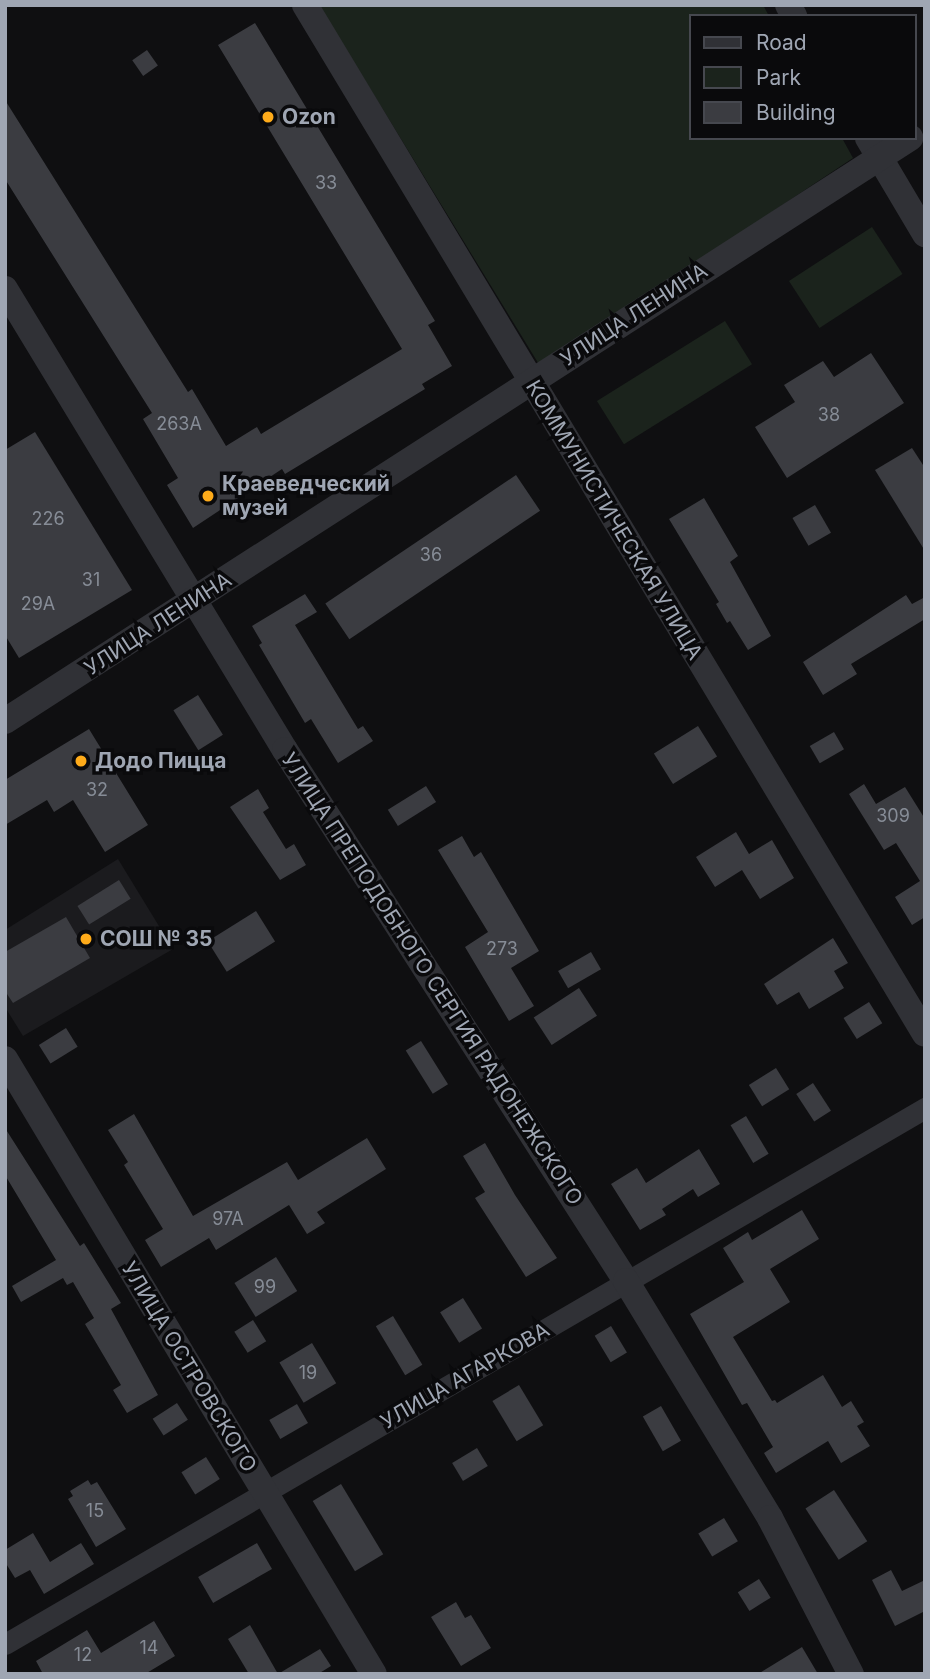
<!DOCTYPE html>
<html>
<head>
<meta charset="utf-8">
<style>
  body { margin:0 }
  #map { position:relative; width:930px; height:1679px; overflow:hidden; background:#0f0f11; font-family:Inter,sans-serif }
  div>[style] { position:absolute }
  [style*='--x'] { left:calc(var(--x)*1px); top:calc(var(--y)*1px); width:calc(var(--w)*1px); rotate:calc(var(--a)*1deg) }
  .built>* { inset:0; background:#1b1b1e }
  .green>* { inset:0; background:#1b231c; transform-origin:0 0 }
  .building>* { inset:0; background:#3b3c41; transform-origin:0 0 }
  .minor>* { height:21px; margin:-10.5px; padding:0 10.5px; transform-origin:10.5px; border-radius:10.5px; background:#303136 }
  .tertiary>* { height:26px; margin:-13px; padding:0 13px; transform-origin:13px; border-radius:13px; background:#303136 }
  .dots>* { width:19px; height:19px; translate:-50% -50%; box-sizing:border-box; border:4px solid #0a0a0c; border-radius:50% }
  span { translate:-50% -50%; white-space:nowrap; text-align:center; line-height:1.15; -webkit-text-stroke:7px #0a0a0c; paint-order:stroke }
  .number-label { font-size:18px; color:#868c96 }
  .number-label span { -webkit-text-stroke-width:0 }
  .poi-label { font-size:21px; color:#9fa6b3; font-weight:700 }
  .left { translate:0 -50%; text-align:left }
  .street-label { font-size:21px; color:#9fa6b3 }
  .frame { position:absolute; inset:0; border:7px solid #9fa6b3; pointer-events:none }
  .legend { position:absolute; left:689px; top:14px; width:228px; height:126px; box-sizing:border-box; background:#0a0a0c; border:2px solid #46484f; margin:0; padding:9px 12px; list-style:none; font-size:21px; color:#9fa6b3 }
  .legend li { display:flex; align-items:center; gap:14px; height:35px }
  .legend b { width:35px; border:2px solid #46484f }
</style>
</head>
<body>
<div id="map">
  <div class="built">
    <div style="clip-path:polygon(118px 859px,173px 949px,23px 1036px,5px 1007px,5px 930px)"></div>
  </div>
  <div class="green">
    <div style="clip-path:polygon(319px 5px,763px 5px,769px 16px,690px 16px,690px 138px,842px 138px,853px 158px,540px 366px)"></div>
    <div style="left:872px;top:227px;width:56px;height:99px;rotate:57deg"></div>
    <div style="left:725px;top:321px;width:51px;height:151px;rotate:58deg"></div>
  </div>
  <div class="building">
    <div style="clip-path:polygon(255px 23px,435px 321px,428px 325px,452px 366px,422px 384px,425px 389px,285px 474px,282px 469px,193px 528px,167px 485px,178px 478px,143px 419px,152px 413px,5px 179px,5px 100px,188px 392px,192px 389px,226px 446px,257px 427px,261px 434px,402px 349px,218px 45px)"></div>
    <div style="left:147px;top:50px;width:19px;height:18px;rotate:55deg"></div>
    <div style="clip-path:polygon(871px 353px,904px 403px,787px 478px,755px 427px,795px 402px,784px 385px,823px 361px,834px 377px)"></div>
    <div style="clip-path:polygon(35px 432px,132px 590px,19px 658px,5px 635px,5px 450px)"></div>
    <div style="clip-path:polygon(912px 448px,925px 468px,925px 551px,875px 470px)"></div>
    <div style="left:516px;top:475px;width:43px;height:230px;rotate:56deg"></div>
    <div style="clip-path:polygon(704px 498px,738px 556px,730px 562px,771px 636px,748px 650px,730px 621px,727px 623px,716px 604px,719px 602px,669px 519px)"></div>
    <div style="left:815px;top:505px;width:32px;height:26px;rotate:60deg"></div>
    <div style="clip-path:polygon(305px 594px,317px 612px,295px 625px,358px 729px,363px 726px,373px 741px,338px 763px,311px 719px,305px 723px,259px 645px,262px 643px,252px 626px)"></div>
    <div style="clip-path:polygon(906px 595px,912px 604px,925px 597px,925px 619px,851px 664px,857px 674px,823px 695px,803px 662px)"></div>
    <div style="left:198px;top:695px;width:47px;height:29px;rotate:58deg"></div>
    <div style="left:698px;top:726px;width:36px;height:52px;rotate:58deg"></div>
    <div style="clip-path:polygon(89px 729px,148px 825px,105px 852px,73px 800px,54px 812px,47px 800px,5px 825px,5px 780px)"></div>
    <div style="left:834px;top:732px;width:20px;height:28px;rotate:60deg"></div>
    <div style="clip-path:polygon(864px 784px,876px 804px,905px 787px,925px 819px,925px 917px,912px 925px,895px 897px,920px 881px,896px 843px,884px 850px,849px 794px)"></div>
    <div style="left:426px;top:786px;width:19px;height:45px;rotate:58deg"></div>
    <div style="clip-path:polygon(258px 789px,269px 808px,263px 812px,286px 849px,294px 844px,306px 865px,280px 880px,230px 807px)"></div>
    <div style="clip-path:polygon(736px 832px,749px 854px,772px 840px,794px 878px,760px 899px,742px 870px,715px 887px,696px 857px)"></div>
    <div style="clip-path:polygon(462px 836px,474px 857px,481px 852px,539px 951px,511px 968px,534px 1006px,509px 1021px,465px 947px,488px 932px,438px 850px)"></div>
    <div style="left:119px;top:880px;width:22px;height:49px;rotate:58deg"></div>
    <div style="left:256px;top:911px;width:36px;height:57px;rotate:58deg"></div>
    <div style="clip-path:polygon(66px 917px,90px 958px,13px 1003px,5px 991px,5px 952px)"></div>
    <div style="clip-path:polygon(833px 938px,848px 963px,834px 971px,844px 988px,809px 1009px,799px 992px,777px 1005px,764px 984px)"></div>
    <div style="left:591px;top:952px;width:20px;height:38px;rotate:60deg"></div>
    <div style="left:579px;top:988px;width:33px;height:54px;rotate:57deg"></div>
    <div style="left:869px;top:1002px;width:25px;height:30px;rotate:58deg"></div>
    <div style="left:66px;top:1028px;width:22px;height:32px;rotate:58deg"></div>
    <div style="left:421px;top:1041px;width:51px;height:18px;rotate:58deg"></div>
    <div style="left:776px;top:1068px;width:25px;height:32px;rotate:58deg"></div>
    <div style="left:813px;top:1083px;width:33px;height:20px;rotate:57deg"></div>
    <div style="clip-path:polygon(134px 1114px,193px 1216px,287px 1162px,298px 1180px,367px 1138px,386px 1169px,317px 1212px,325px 1223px,307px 1234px,289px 1205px,216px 1250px,209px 1238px,161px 1267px,145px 1240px,163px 1229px,124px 1165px,128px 1162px,108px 1130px)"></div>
    <div style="left:746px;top:1116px;width:44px;height:18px;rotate:59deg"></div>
    <div style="clip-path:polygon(5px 1128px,80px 1246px,84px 1243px,121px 1303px,111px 1309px,158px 1395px,127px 1413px,113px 1390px,121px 1385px,85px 1324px,94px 1318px,73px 1282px,67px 1285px,63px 1278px,21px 1302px,12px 1286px,56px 1260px,5px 1175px)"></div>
    <div style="clip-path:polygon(485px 1143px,515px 1195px,557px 1258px,526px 1277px,475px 1198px,485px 1192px,463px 1156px)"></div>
    <div style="clip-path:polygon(699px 1149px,720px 1184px,698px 1197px,693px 1189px,662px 1209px,666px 1215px,640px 1230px,611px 1184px,637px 1168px,646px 1183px)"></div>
    <div style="clip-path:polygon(802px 1210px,819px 1239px,770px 1269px,790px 1302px,733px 1337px,772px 1401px,775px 1400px,777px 1403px,823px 1375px,842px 1407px,851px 1401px,864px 1422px,857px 1426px,870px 1446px,841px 1463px,828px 1441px,776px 1473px,764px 1453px,773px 1447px,747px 1403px,742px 1405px,690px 1314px,744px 1282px,723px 1248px,748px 1232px,752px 1240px)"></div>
    <div style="left:276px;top:1257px;width:40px;height:49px;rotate:58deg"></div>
    <div style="left:463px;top:1298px;width:36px;height:27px;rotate:58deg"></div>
    <div style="left:393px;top:1316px;width:57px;height:20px;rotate:59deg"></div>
    <div style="left:253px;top:1320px;width:25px;height:22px;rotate:58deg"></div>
    <div style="left:611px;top:1326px;width:31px;height:19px;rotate:59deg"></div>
    <div style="left:312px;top:1343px;width:47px;height:38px;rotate:59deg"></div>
    <div style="left:519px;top:1385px;width:47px;height:31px;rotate:59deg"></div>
    <div style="left:177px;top:1403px;width:20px;height:29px;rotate:57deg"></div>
    <div style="left:297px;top:1404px;width:22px;height:32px;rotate:60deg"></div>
    <div style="left:661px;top:1406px;width:40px;height:21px;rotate:60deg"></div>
    <div style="left:477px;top:1448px;width:21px;height:29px;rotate:59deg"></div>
    <div style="left:206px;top:1457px;width:26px;height:29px;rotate:58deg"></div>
    <div style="clip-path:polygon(88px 1480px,91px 1485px,97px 1482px,126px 1529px,96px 1547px,68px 1499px,73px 1496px,70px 1491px)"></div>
    <div style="left:341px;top:1484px;width:82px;height:33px;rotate:59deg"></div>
    <div style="left:834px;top:1490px;width:61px;height:34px;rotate:57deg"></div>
    <div style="left:724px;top:1518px;width:27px;height:30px;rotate:59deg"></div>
    <div style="clip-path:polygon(33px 1533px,50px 1562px,81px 1543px,94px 1564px,44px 1594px,30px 1570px,15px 1578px,5px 1562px,5px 1550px)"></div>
    <div style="left:257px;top:1543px;width:30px;height:68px;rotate:60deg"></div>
    <div style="clip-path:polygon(891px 1570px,902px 1591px,925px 1580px,925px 1611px,895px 1626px,872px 1580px)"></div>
    <div style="left:759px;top:1579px;width:22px;height:25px;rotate:58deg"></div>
    <div style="clip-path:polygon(456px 1602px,465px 1618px,471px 1615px,491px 1648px,461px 1666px,431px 1617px)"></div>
    <div style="clip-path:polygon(154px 1621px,175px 1656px,145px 1674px,43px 1674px,36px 1661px,87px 1630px,101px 1653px)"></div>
    <div style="clip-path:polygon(250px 1625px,278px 1674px,249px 1674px,228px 1639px)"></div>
    <div style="clip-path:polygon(802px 1647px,818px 1674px,758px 1674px)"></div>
    <div style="clip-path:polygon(320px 1649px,331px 1666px,318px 1674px,278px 1674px)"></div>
  </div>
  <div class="minor">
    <div style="--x:5;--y:1644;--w:1065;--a:-30.23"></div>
  </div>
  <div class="tertiary">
    <div style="--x:305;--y:5;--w:1201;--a:58.93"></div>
    <div style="--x:788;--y:5;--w:13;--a:61"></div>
    <div style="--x:868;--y:138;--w:112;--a:59.3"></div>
    <div style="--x:5;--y:289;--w:539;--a:58.73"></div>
    <div style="--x:285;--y:750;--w:631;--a:57.29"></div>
    <div style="--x:626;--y:1281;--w:277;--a:58.7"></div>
    <div style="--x:770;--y:1518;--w:176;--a:62.6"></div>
    <div style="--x:5;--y:721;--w:1077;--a:-32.79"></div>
    <div style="--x:5;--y:1059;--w:717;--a:59.04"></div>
  </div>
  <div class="dots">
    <div style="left:268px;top:117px;background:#feab1a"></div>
    <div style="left:208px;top:496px;background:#feab1a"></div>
    <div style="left:81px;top:761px;background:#feab1a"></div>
    <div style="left:86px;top:939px;background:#feab1a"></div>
  </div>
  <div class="number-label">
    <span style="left:326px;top:183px">33</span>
    <span style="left:829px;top:415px">38</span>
    <span style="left:179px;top:424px">263А</span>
    <span style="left:48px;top:519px">226</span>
    <span style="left:431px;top:555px">36</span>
    <span style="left:91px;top:580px">31</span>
    <span style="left:38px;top:604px">29А</span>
    <span style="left:97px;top:790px">32</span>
    <span style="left:893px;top:816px">309</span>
    <span style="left:502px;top:949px">273</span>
    <span style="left:228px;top:1219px">97А</span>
    <span style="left:265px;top:1287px">99</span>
    <span style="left:308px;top:1373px">19</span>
    <span style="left:95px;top:1511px">15</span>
    <span style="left:149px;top:1648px">14</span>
    <span style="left:83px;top:1655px">12</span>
  </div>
  <div class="poi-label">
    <span class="left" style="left:282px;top:117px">Ozon</span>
    <span class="left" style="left:222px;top:496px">Краеведческий<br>музей</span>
    <span class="left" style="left:95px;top:761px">Додо Пицца</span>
    <span class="left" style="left:100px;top:939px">СОШ № 35</span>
  </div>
  <div class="street-label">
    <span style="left:634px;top:315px;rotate:-33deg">УЛИЦА ЛЕНИНА</span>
    <span style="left:614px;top:520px;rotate:59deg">КОММУНИСТИЧЕСКАЯ УЛИЦА</span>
    <span style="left:158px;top:624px;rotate:-33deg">УЛИЦА ЛЕНИНА</span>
    <span style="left:432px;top:979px;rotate:57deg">УЛИЦА ПРЕПОДОБНОГО СЕРГИЯ РАДОНЕЖСКОГО</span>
    <span style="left:189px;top:1367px;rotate:59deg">УЛИЦА ОСТРОВСКОГО</span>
    <span style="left:465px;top:1376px;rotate:-30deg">УЛИЦА АГАРКОВА</span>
  </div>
  <div class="frame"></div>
  <ul class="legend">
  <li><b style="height:9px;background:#303136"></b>Road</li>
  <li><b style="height:19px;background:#1b231c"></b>Park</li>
  <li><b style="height:19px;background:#3b3c41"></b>Building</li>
  </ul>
</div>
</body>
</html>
